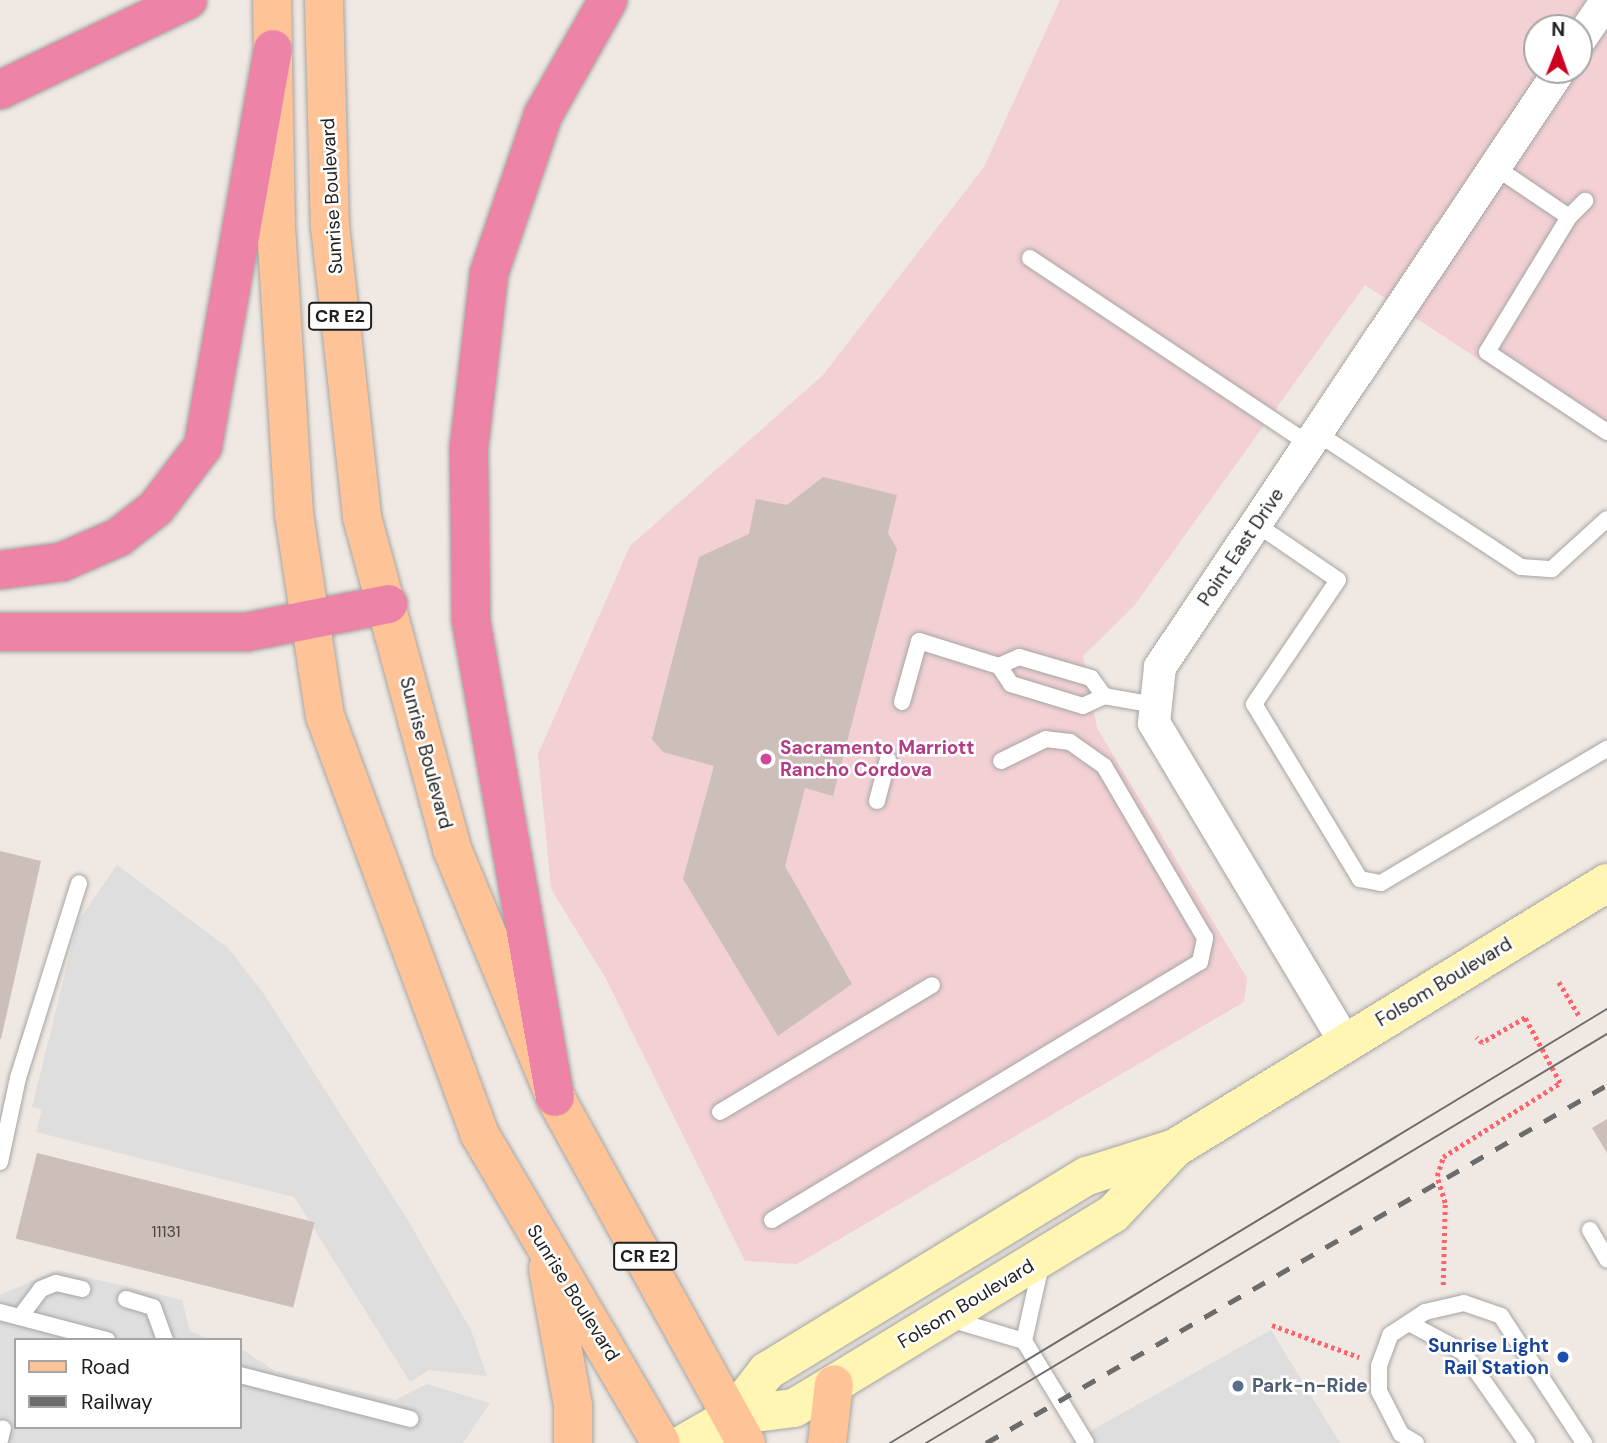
<!DOCTYPE html>
<html>
<head>
<meta charset="utf-8">
<style>
  body { margin:0 }
  #map { position:relative; width:1607px; height:1443px; overflow:hidden; background:#f0e9e3; font-family:"DM Sans",sans-serif }
  div>[style] { position:absolute }
  [style*='--x'] { left:calc(var(--x)*1px); top:calc(var(--y)*1px); width:calc(var(--w)*1px); rotate:calc(var(--a)*1deg) }
  .commercial>* { inset:0; background:#f2d0d4 }
  .parking>* { inset:0; background:#dedede }
  .building>* { inset:0; background:#ccbeb9; transform-origin:0 0 }
  .path>* { height:4.5px; margin-top:-2.25px; transform-origin:0; background:repeating-linear-gradient(90deg,#ff646d 0 3.5px,transparent 0 7px) }
  .roads { filter:drop-shadow(0 0 2px #a5a5a5) drop-shadow(0 0 2px #a5a5a5) }
  .lane>* { height:16px; margin:-8px; padding:0 8px; transform-origin:8px; border-radius:8px; background:#fff }
  .street>* { height:32px; margin:-16px; padding:0 16px; transform-origin:16px; border-radius:16px; background:#fff }
  .secondary>* { height:38px; margin:-19px; padding:0 19px; transform-origin:19px; border-radius:19px; background:#fef6b2 }
  .primary>* { height:38px; margin:-19px; padding:0 19px; transform-origin:19px; border-radius:19px; background:#ffc398 }
  .highway>* { height:38px; margin:-19px; padding:0 19px; transform-origin:19px; border-radius:19px; background:#ed84a8 }
  .tram>* { height:2px; margin:-1px; padding:0 1px; transform-origin:1px; border-radius:1px; background:#6c6c6c }
  .rail>* { height:5px; margin-top:-2.5px; transform-origin:0; background:repeating-linear-gradient(90deg,#6c6c6c 0 14px,transparent 0 28px) }
  .dots>* { width:19px; height:19px; translate:-50% -50%; box-sizing:border-box; border:4px solid #fff; border-radius:50% }
  span { translate:-50% -50%; white-space:nowrap; text-align:center; line-height:1.15; -webkit-text-stroke:5px #fff; paint-order:stroke }
  .number-label { font-size:16px; color:#4a4645 }
  .number-label span { -webkit-text-stroke-width:0 }
  .shield-label span { padding:2px 5px; background:#fff; border:2px solid; border-radius:5px; -webkit-text-stroke-width:0 }
  .shield-label { font-size:18px; color:#1e1e1e; font-weight:700 }
  .street-label { font-size:19px; color:#1e1e1e }
  .hotel-label { font-size:19px; color:#b23c85; font-weight:700 }
  .left { translate:0 -50%; text-align:left }
  .transit-label { font-size:19px; color:#164399; font-weight:700 }
  .right { translate:-100% -50%; text-align:right }
  .service-label { font-size:19px; color:#4e5e75; font-weight:700 }
  .legend { position:absolute; left:14px; top:1338px; width:228px; height:91px; box-sizing:border-box; background:#fff; border:2px solid #a5a5a5; margin:0; padding:9px 12px; list-style:none; font-size:21px; color:#1e1e1e }
  .legend li { display:flex; align-items:center; gap:14px; height:35px }
  .legend b { width:35px; border:2px solid #a5a5a5 }
  .north { position:absolute; left:1523px; top:14px; width:70px; height:70px; box-sizing:border-box; background:#fff; border:2px solid #a5a5a5; border-radius:50%; rotate:1deg; font-size:19px; font-weight:700; line-height:28px; text-align:center; color:#1e1e1e }
  .north::after { content:''; display:block; margin:auto; width:24px; height:32px; background:#cb0020; clip-path:polygon(50% 0,100% 100%,50% 72%,0 100%) }
</style>
</head>
<body>
<div id="map">
  <div class="commercial">
    <div style="clip-path:polygon(evenodd,1060px 0,1607px 0,1607px 443px,1365px 285px,1134px 606px,1083px 656px,1097px 728px,1247px 978px,1244px 1002px,797px 1264px,745px 1261px,605px 977px,551px 889px,538px 754px,630px 546px,823px 375px,984px 167px,1060px 0,1537px 28px,1579px 28px,1579px 70px,1537px 70px,1537px 28px)"></div>
  </div>
  <div class="parking">
    <div style="clip-path:polygon(117px 865px,228px 948px,264px 994px,409px 1222px,471px 1330px,487px 1376px,429px 1370px,410px 1382px,294px 1197px,36px 1132px,42px 1109px,32px 1107px,78px 921px)"></div>
    <div style="clip-path:polygon(57px 1270px,182px 1300px,190px 1331px,211px 1340px,16px 1340px,16px 1427px,240px 1427px,240px 1348px,275px 1371px,395px 1400px,427px 1384px,490px 1403px,463px 1443px,0 1443px,0 1295px)"></div>
    <div style="clip-path:polygon(1271px 1330px,1340px 1443px,1069px 1443px)"></div>
  </div>
  <div class="building">
    <div style="clip-path:polygon(823px 477px,897px 495px,888px 533px,897px 549px,833px 796px,805px 788px,785px 866px,852px 984px,778px 1036px,683px 879px,714px 766px,663px 752px,652px 739px,699px 557px,749px 534px,756px 499px,787px 505px)"></div>
    <div style="clip-path:polygon(0 851px,41px 861px,1px 1039px,0 1039px)"></div>
    <div style="clip-path:polygon(1607px 1119px,1607px 1153px,1592px 1128px)"></div>
    <div style="left:37px;top:1153px;width:286px;height:88px;rotate:14deg"></div>
  </div>
  <div class="path">
    <div style="--x:1559;--y:982;--w:41;--a:59"></div>
    <div style="--x:1443;--y:1285;--w:82;--a:-88.6"></div>
    <div style="--x:1445;--y:1203;--w:28;--a:-107"></div>
    <div style="--x:1437;--y:1176;--w:20;--a:-72"></div>
    <div style="--x:1443;--y:1157;--w:138;--a:-32.3"></div>
    <div style="--x:1560;--y:1083;--w:74;--a:-118.3"></div>
    <div style="--x:1525;--y:1018;--w:50;--a:149.8"></div>
    <div style="--x:1482;--y:1043;--w:8;--a:-135"></div>
    <div style="--x:1272;--y:1325;--w:93;--a:20.2"></div>
  </div>
  <div class="roads">
    <div class="lane">
      <div style="--x:1495;--y:167;--w:89;--a:34"></div>
      <div style="--x:1569;--y:217;--w:158;--a:121.3"></div>
      <div style="--x:1487;--y:352;--w:144;--a:33.7"></div>
      <div style="--x:1569;--y:217;--w:23;--a:-45"></div>
      <div style="--x:1030;--y:258;--w:335;--a:33.7"></div>
      <div style="--x:1317;--y:433;--w:244;--a:33.3"></div>
      <div style="--x:1521;--y:567;--w:31;--a:4"></div>
      <div style="--x:1552;--y:569;--w:74;--a:-42.3"></div>
      <div style="--x:1256;--y:524;--w:99;--a:34.3"></div>
      <div style="--x:1338;--y:580;--w:150;--a:124.1"></div>
      <div style="--x:1254;--y:704;--w:205;--a:58.8"></div>
      <div style="--x:1360;--y:879;--w:21;--a:11"></div>
      <div style="--x:1381;--y:883;--w:263;--a:-30.7"></div>
      <div style="--x:999;--y:666;--w:22;--a:-24"></div>
      <div style="--x:1019;--y:657;--w:75;--a:16.3"></div>
      <div style="--x:1091;--y:678;--w:22;--a:54"></div>
      <div style="--x:902;--y:702;--w:63;--a:-74.4"></div>
      <div style="--x:919;--y:641;--w:84;--a:17.4"></div>
      <div style="--x:999;--y:666;--w:22;--a:56"></div>
      <div style="--x:1011;--y:684;--w:75;--a:17"></div>
      <div style="--x:1083;--y:706;--w:23;--a:-25"></div>
      <div style="--x:1104;--y:696;--w:52;--a:10"></div>
      <div style="--x:877;--y:801;--w:43;--a:-75.3"></div>
      <div style="--x:720;--y:1112;--w:247;--a:-30.9"></div>
      <div style="--x:0;--y:1162;--w:86;--a:-77.9"></div>
      <div style="--x:18;--y:1078;--w:204;--a:-72.6"></div>
      <div style="--x:772;--y:1220;--w:500;--a:-31.1"></div>
      <div style="--x:1200;--y:962;--w:25;--a:-78"></div>
      <div style="--x:1205;--y:938;--w:199;--a:-120.4"></div>
      <div style="--x:1104;--y:766;--w:42;--a:-144.8"></div>
      <div style="--x:1070;--y:742;--w:24;--a:-173"></div>
      <div style="--x:1046;--y:739;--w:50;--a:153.9"></div>
      <div style="--x:1590;--y:1230;--w:34;--a:60"></div>
      <div style="--x:1041;--y:1265;--w:78;--a:102.6"></div>
      <div style="--x:1024;--y:1341;--w:119;--a:58.7"></div>
      <div style="--x:126;--y:1299;--w:28;--a:17"></div>
      <div style="--x:153;--y:1307;--w:35;--a:70"></div>
      <div style="--x:0;--y:1312;--w:111;--a:14.7"></div>
      <div style="--x:20;--y:1317;--w:35;--a:-53"></div>
      <div style="--x:41;--y:1289;--w:16;--a:-22"></div>
      <div style="--x:56;--y:1283;--w:27;--a:13"></div>
      <div style="--x:950;--y:1319;--w:77;--a:16.6"></div>
      <div style="--x:1409;--y:1323;--w:61;--a:28.2"></div>
      <div style="--x:1463;--y:1352;--w:111;--a:54.9"></div>
      <div style="--x:240;--y:1375;--w:176;--a:14.5"></div>
      <div style="--x:0;--y:1440;--w:12;--a:-76"></div>
      <div style="--x:1416;--y:1443;--w:17;--a:-149"></div>
      <div style="--x:1401;--y:1434;--w:48;--a:-117.1"></div>
      <div style="--x:1379;--y:1391;--w:25;--a:-90"></div>
      <div style="--x:1379;--y:1366;--w:33;--a:-70"></div>
      <div style="--x:1390;--y:1335;--w:42;--a:-33.3"></div>
      <div style="--x:1425;--y:1312;--w:40;--a:-13"></div>
      <div style="--x:1464;--y:1303;--w:39;--a:19"></div>
      <div style="--x:1501;--y:1316;--w:152;--a:56.8"></div>
    </div>
    <div class="street">
      <div style="--x:1579;--y:41;--w:50;--a:-55.7"></div>
      <div style="--x:1345;--y:1042;--w:372;--a:-120.9"></div>
      <div style="--x:1154;--y:723;--w:56;--a:-83.9"></div>
      <div style="--x:1160;--y:667;--w:719;--a:-56.18"></div>
    </div>
    <div class="secondary">
      <div style="--x:732;--y:1416;--w:57;--a:-52.1"></div>
      <div style="--x:767;--y:1371;--w:375;--a:-31.4"></div>
      <div style="--x:1087;--y:1176;--w:92;--a:-17.7"></div>
      <div style="--x:1175;--y:1148;--w:507;--a:-31.53"></div>
      <div style="--x:685;--y:1443;--w:54;--a:-29.9"></div>
      <div style="--x:732;--y:1416;--w:63;--a:-7.4"></div>
      <div style="--x:794;--y:1408;--w:47;--a:-31"></div>
      <div style="--x:834;--y:1384;--w:327;--a:-31.4"></div>
      <div style="--x:1113;--y:1214;--w:89;--a:-46.8"></div>
    </div>
    <div class="primary">
      <div style="--x:272;--y:0;--w:227;--a:89"></div>
      <div style="--x:276;--y:227;--w:288;--a:86.4"></div>
      <div style="--x:294;--y:514;--w:204;--a:81.3"></div>
      <div style="--x:325;--y:716;--w:445;--a:69.7"></div>
      <div style="--x:479;--y:1133;--w:359;--a:59.6"></div>
      <div style="--x:324;--y:0;--w:226;--a:88.5"></div>
      <div style="--x:330;--y:226;--w:293;--a:83.7"></div>
      <div style="--x:362;--y:517;--w:344;--a:74.8"></div>
      <div style="--x:452;--y:849;--w:269;--a:67.4"></div>
      <div style="--x:555;--y:1097;--w:395;--a:61.1"></div>
      <div style="--x:548;--y:1269;--w:138;--a:79.6"></div>
      <div style="--x:573;--y:1405;--w:38;--a:90"></div>
      <div style="--x:827;--y:1443;--w:59;--a:-83.2"></div>
    </div>
    <div class="highway">
      <div style="--x:0;--y:90;--w:208;--a:-25.6"></div>
      <div style="--x:0;--y:570;--w:63;--a:-7.4"></div>
      <div style="--x:62;--y:562;--w:62;--a:-23.7"></div>
      <div style="--x:119;--y:537;--w:47;--a:-38.1"></div>
      <div style="--x:156;--y:508;--w:78;--a:-52.8"></div>
      <div style="--x:203;--y:446;--w:403;--a:-80"></div>
      <div style="--x:0;--y:632;--w:247;--a:0"></div>
      <div style="--x:247;--y:632;--w:144;--a:-11.2"></div>
      <div style="--x:555;--y:1097;--w:484;--a:-100"></div>
      <div style="--x:471;--y:620;--w:173;--a:-90.7"></div>
      <div style="--x:469;--y:447;--w:175;--a:-83.4"></div>
      <div style="--x:489;--y:273;--w:167;--a:-71.1"></div>
      <div style="--x:543;--y:115;--w:132;--a:-60.5"></div>
    </div>
  </div>
  <div class="tram">
    <div style="--x:890;--y:1443;--w:838;--a:-31.19"></div>
    <div style="--x:926;--y:1443;--w:794;--a:-30.99"></div>
  </div>
  <div class="rail">
    <div style="--x:986;--y:1443;--w:717;--a:-29.96"></div>
  </div>
  <div class="dots">
    <div style="left:766px;top:759px;background:#d1479c"></div>
    <div style="left:1563px;top:1357px;background:#1a4fb4"></div>
    <div style="left:1238px;top:1386px;background:#5c6f8a"></div>
  </div>
  <div class="number-label">
    <span style="left:166px;top:1232px">11131</span>
  </div>
  <div class="shield-label">
    <span style="left:340px;top:316px">CR E2</span>
    <span style="left:645px;top:1256px">CR E2</span>
  </div>
  <div class="street-label">
    <span style="left:332px;top:196px;rotate:-93deg">Sunrise Boulevard</span>
    <span style="left:1241px;top:547px;rotate:-56deg">Point East Drive</span>
    <span style="left:426px;top:753px;rotate:75deg">Sunrise Boulevard</span>
    <span style="left:1444px;top:982px;rotate:-31deg">Folsom Boulevard</span>
    <span style="left:573px;top:1293px;rotate:58deg">Sunrise Boulevard</span>
    <span style="left:966px;top:1304px;rotate:-31deg">Folsom Boulevard</span>
  </div>
  <div class="hotel-label">
    <span class="left" style="left:780px;top:759px">Sacramento Marriott<br>Rancho Cordova</span>
  </div>
  <div class="transit-label">
    <span class="right" style="left:1549px;top:1357px">Sunrise Light<br>Rail Station</span>
  </div>
  <div class="service-label">
    <span class="left" style="left:1252px;top:1386px">Park-n-Ride</span>
  </div>
  <ul class="legend">
  <li><b style="height:9px;background:#ffc398"></b>Road</li>
  <li><b style="height:9px;background:#6c6c6c"></b>Railway</li>
  </ul>
  <div class="north">N</div>
</div>
</body>
</html>
